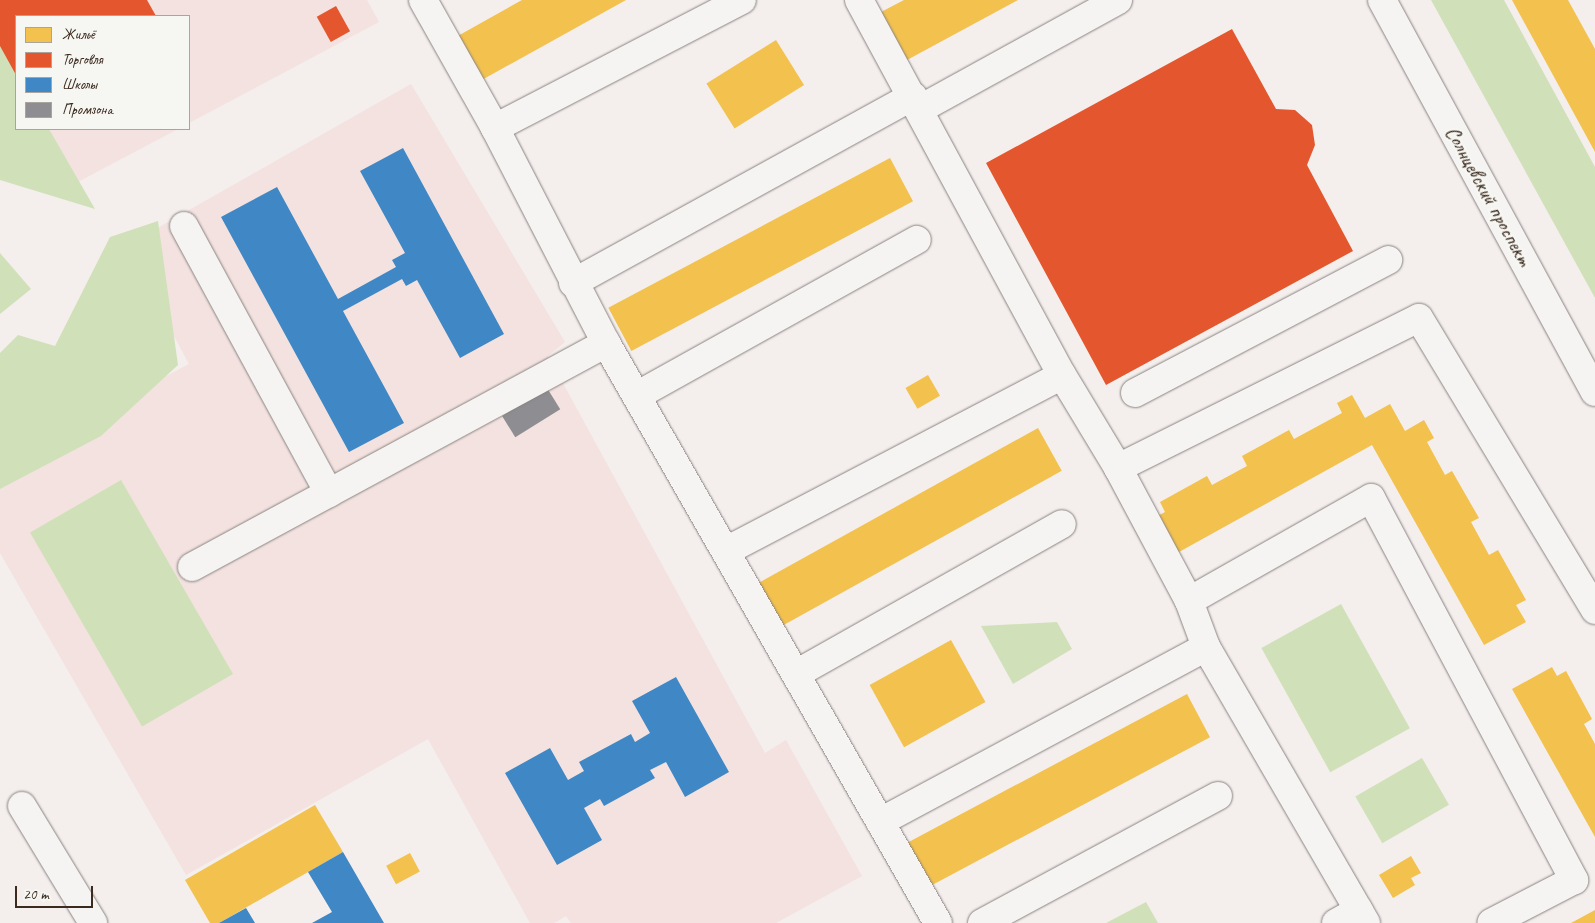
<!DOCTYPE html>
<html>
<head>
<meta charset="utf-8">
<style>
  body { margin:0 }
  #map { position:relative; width:1595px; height:923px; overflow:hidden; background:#f4eeec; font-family:Caveat,sans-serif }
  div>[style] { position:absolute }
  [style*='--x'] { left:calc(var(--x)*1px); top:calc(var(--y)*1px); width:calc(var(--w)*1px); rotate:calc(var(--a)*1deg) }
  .built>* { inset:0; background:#f3e2df }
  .green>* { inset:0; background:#d0e1b9; transform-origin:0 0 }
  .homes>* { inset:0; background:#f2c14e; transform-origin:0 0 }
  .shops>* { inset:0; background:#e4572e; transform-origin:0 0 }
  .schools>* { inset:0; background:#3f88c5 }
  .industry>* { inset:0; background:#8d8d92; transform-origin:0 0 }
  .roads { filter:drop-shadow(0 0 1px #898380) drop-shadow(0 0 1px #898380) }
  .minor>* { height:28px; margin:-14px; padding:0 14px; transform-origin:14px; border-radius:14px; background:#f5f4f2 }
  span { translate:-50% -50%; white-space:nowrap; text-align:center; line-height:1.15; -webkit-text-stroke:5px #f6f6f2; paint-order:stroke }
  .street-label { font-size:21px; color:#3b2a1e }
  .legend { position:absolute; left:15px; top:15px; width:175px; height:115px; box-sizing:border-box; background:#f6f6f2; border:1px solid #aba49d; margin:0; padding:6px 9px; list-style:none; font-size:15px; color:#3b2a1e }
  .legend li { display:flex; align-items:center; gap:10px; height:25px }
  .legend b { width:25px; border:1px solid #aba49d }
  .scale { position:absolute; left:15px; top:886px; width:78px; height:22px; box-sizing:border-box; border:2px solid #3b2a1e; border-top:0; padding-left:6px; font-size:15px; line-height:18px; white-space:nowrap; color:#3b2a1e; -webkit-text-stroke:4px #f6f6f2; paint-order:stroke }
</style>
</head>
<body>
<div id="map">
  <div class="built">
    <div style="clip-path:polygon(0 0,367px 0,379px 22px,189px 123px,189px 16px,16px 16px,16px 77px)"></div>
    <div style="clip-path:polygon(411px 84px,565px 342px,548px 356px,765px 753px,786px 740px,862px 876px,776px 923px,571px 923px,566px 916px,554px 923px,530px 923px,428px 739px,186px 875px,0 553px,0 464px,189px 364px,126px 246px)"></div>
    <div style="clip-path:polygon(44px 129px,178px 129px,74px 184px)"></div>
  </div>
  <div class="green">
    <div style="clip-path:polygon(1431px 0,1504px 0,1595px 167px,1595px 298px)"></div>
    <div style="clip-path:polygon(0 43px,16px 71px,16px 129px,49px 129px,95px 209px,0 180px)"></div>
    <div style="clip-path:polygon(158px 221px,178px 365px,101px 436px,0 489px,0 353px,18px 335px,55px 346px,110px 237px)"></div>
    <div style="clip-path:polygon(0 253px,31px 289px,0 314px)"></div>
    <div style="left:121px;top:480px;width:224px;height:105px;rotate:60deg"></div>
    <div style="left:1341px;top:604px;width:142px;height:91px;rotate:61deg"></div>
    <div style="clip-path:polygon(1057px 622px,1072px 649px,1013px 684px,981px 626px)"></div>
    <div style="left:1422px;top:758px;width:54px;height:77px;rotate:60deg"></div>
    <div style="clip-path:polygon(1146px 902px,1158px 923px,1106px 923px)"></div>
  </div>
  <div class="homes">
    <div style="clip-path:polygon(522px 0,626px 0,480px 81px,456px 37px)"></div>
    <div style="clip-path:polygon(904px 0,1018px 0,907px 60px,881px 12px)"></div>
    <div style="clip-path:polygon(1512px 0,1568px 0,1595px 49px,1595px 152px)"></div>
    <div style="left:776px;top:40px;width:53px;height:82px;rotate:58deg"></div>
    <div style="left:890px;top:158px;width:49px;height:319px;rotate:62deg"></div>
    <div style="left:928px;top:375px;width:24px;height:26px;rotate:60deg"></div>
    <div style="clip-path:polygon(1352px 395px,1365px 418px,1390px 404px,1405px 431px,1424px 420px,1434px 438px,1427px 442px,1445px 475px,1452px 471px,1479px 518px,1471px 522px,1489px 555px,1498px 550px,1526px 600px,1516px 605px,1526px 622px,1484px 645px,1372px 445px,1170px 557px,1150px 520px,1165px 512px,1160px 502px,1207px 476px,1212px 485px,1247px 466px,1242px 456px,1289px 430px,1294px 439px,1342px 413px,1337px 403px)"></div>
    <div style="left:1038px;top:428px;width:49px;height:321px;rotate:61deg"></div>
    <div style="left:951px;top:640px;width:71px;height:93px;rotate:61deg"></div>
    <div style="clip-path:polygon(1552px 667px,1557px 676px,1566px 671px,1592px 719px,1584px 724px,1595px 744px,1595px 837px,1512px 689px)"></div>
    <div style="left:1187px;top:694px;width:49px;height:321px;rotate:62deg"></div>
    <div style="clip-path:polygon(315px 805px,343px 852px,219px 923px,210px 923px,185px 880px)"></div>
    <div style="left:410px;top:853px;width:21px;height:27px;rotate:62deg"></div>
    <div style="clip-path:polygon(1411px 856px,1421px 873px,1411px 878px,1415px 885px,1393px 898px,1379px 875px)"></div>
    <div style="clip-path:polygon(1595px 910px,1595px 923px,1571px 923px)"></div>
  </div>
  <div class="shops">
    <div style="clip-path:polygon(0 0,147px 0,156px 16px,16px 16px,16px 75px,0 46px)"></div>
    <div style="left:336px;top:6px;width:29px;height:22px;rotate:61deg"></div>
    <div style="clip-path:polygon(1232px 29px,1276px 109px,1295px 110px,1312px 125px,1315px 145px,1307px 165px,1353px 251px,1106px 385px,986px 163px)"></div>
  </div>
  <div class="schools">
    <div style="clip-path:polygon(403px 148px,504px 334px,460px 358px,417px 280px,406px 286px,402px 279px,343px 311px,404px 423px,349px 452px,221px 217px,277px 187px,338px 299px,396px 267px,392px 260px,405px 253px,360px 171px)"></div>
    <div style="clip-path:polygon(676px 677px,729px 772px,685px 797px,666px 762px,650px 770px,655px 778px,604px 806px,600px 799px,584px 808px,602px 840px,557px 865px,505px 773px,550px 748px,568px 780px,584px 771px,579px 762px,631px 734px,635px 742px,650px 733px,632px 701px)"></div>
    <div style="clip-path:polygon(343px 852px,384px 923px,312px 923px,332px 912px,308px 872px)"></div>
    <div style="clip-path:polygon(246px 908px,255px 923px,219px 923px)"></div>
  </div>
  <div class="industry">
    <div style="left:547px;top:388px;width:25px;height:53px;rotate:58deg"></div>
  </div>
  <div class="roads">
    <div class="minor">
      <div style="--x:423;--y:0;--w:147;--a:60.6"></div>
      <div style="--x:495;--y:128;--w:242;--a:62.7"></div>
      <div style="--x:606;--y:343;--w:668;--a:60.21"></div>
      <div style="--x:859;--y:0;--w:426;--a:61.6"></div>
      <div style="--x:1062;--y:375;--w:109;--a:58.9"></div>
      <div style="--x:1118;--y:468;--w:151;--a:61.9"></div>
      <div style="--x:1189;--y:601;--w:49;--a:69.7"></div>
      <div style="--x:1206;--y:647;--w:319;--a:59.9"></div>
      <div style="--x:1382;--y:0;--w:446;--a:61.5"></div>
      <div style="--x:920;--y:109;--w:226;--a:-28.8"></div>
      <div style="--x:495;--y:128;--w:278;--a:-27.4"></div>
      <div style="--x:184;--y:226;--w:304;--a:61.5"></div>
      <div style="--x:573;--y:283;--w:388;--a:-28.8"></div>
      <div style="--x:1135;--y:393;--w:286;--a:-27.7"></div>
      <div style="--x:638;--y:395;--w:319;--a:-29.1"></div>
      <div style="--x:1118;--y:468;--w:336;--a:-26.5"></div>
      <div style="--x:1419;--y:318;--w:341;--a:58.9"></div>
      <div style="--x:726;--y:551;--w:379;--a:-27.6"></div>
      <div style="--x:192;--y:567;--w:471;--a:-28.4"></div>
      <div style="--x:1189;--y:601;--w:209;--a:-29.5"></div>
      <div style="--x:1371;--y:498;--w:433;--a:62"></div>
      <div style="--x:1574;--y:880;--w:93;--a:152.6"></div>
      <div style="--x:796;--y:674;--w:305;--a:-29.4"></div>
      <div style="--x:22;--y:806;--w:137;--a:58.7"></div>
      <div style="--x:880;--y:822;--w:370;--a:-28.2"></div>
      <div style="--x:982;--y:923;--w:268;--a:-28.3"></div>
      <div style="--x:1336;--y:923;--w:26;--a:-29"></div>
    </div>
  </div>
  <div class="street-label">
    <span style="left:1489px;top:196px;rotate:61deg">Солнцевский проспект</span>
  </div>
  <ul class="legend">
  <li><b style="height:14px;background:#f2c14e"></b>Жильё</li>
  <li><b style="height:14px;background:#e4572e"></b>Торговля</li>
  <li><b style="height:14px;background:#3f88c5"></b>Школы</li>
  <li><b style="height:14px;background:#8d8d92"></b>Промзона</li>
  </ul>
  <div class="scale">20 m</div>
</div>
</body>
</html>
